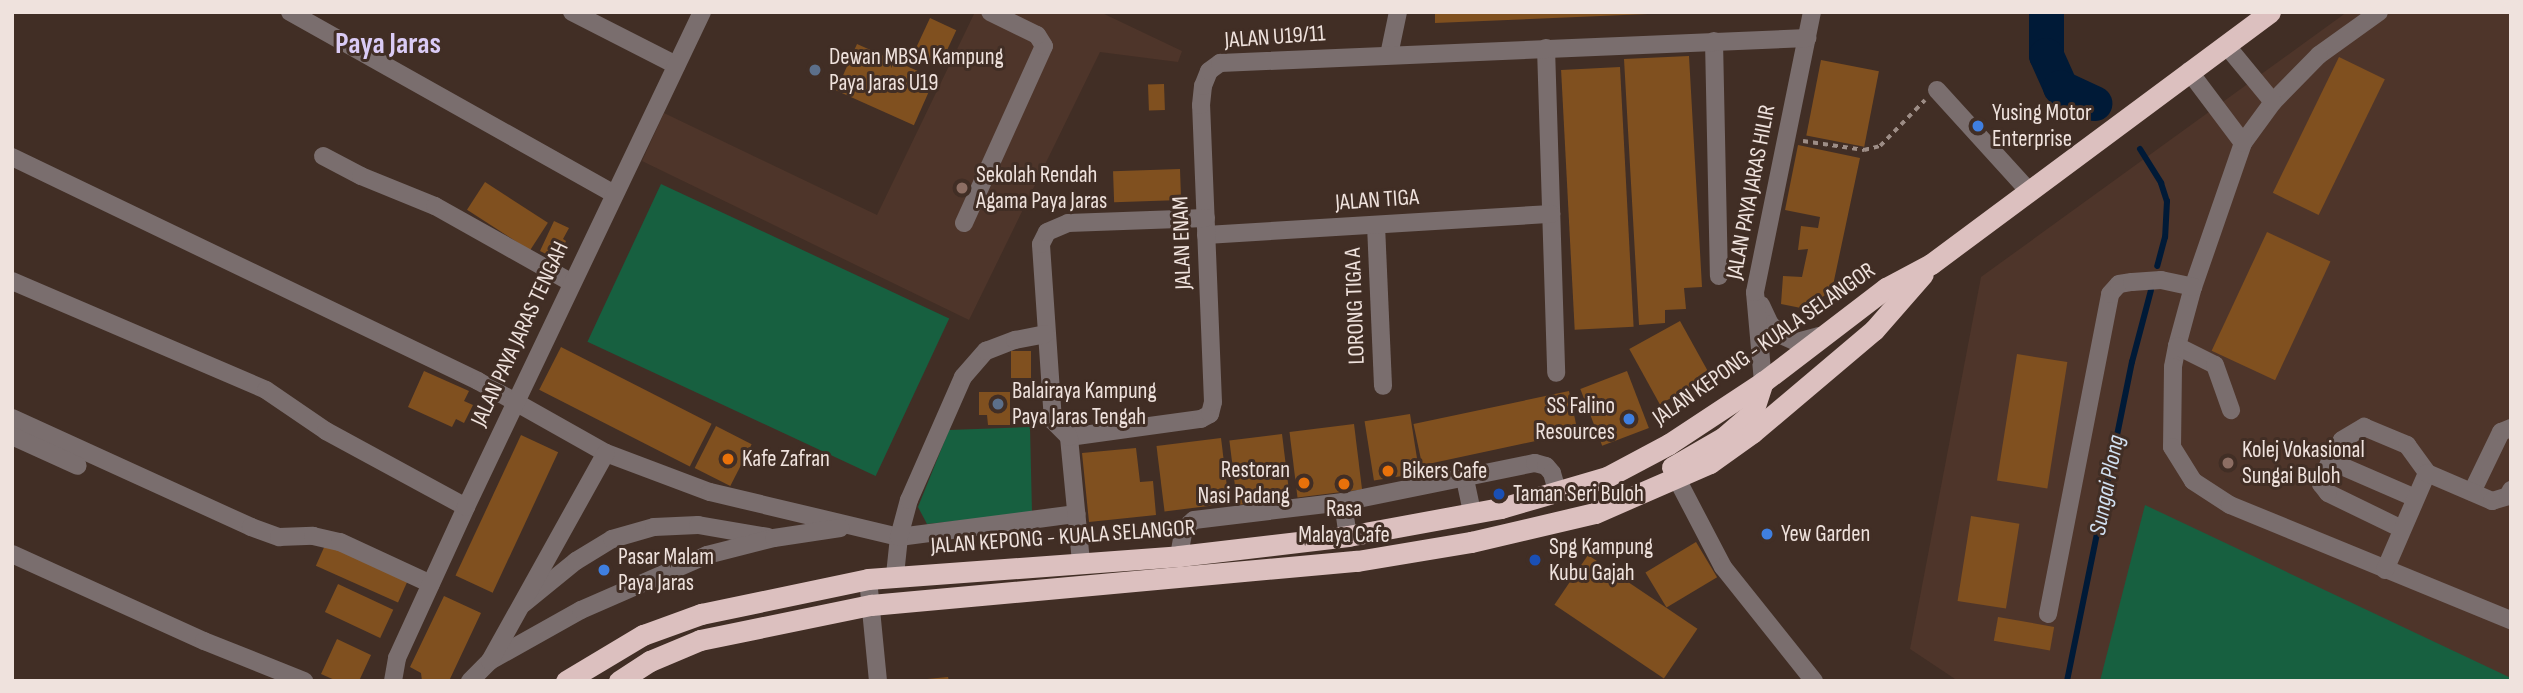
<!DOCTYPE html>
<html>
<head>
<meta charset="utf-8">
<style>
  body { margin:0 }
  #map { position:relative; width:2523px; height:693px; overflow:hidden; background:#412e25; font-family:"Sofia Sans Condensed",sans-serif }
  div>[style] { position:absolute }
  [style*='--x'] { left:calc(var(--x)*1px); top:calc(var(--y)*1px); width:calc(var(--w)*1px); rotate:calc(var(--a)*1deg) }
  .built>* { inset:0; background:#4e352a }
  .green>* { inset:0; background:#176040; transform-origin:0 0 }
  .stream>* { height:6px; margin:-3px; padding:0 3px; transform-origin:3px; border-radius:3px; background:#001a37 }
  .river>* { height:35px; margin:-17.5px; padding:0 17.5px; transform-origin:17.5px; border-radius:17.5px; background:#001a37 }
  .building>* { inset:0; background:#80501f; transform-origin:0 0 }
  .path>* { height:3.5px; margin-top:-1.75px; transform-origin:0; background:repeating-linear-gradient(90deg,#9d8d86 0 5px,transparent 0 10px) }
  .minor>* { height:18px; margin:-9px; padding:0 9px; transform-origin:9px; border-radius:9px; background:#7a6e6e }
  .highway>* { height:21px; margin:-10.5px; padding:0 10.5px; transform-origin:10.5px; border-radius:10.5px; background:#dcc0bf }
  .dots>* { width:19px; height:19px; translate:-50% -50%; box-sizing:border-box; border:4px solid #412e25; border-radius:50% }
  span { translate:-50% -50%; white-space:nowrap; text-align:center; line-height:1.15; -webkit-text-stroke:6px #412e25; paint-order:stroke }
  .street-label { font-size:23px; color:#efe2dd }
  .poi-label { font-size:23px; color:#efe2dd }
  .left { translate:0 -50%; text-align:left }
  .right { translate:-100% -50%; text-align:right }
  .water-label { font-size:24px; color:#d1e0f1; font-style:italic }
  .district-label { font-size:30px; color:#dacbf5; font-weight:700 }
  .frame { position:absolute; inset:0; border:14px solid #efe2dd; pointer-events:none }
</style>
</head>
<body>
<div id="map">
  <div class="built">
    <div style="clip-path:polygon(975px 12px,1100px 12px,1182px 51px,1178px 62px,1100px 52px,969px 320px,642px 161px,664px 113px,877px 215px)"></div>
    <div style="clip-path:polygon(2347px 12px,2511px 12px,2511px 681px,1958px 681px,1910px 649px,1981px 277px)"></div>
  </div>
  <div class="green">
    <div style="left:661px;top:184px;width:318px;height:174px;rotate:25deg"></div>
    <div style="clip-path:polygon(1030px 427px,1032px 513px,927px 524px,918px 507px,949px 430px)"></div>
    <div style="clip-path:polygon(2145px 505px,2511px 678px,2511px 681px,2100px 681px)"></div>
  </div>
  <div class="stream">
    <div style="--x:2140;--y:149;--w:40;--a:58"></div>
    <div style="--x:2161;--y:183;--w:19;--a:72"></div>
    <div style="--x:2167;--y:201;--w:36;--a:93"></div>
    <div style="--x:2165;--y:237;--w:30;--a:105"></div>
    <div style="--x:2067;--y:681;--w:326;--a:-78.5"></div>
    <div style="--x:2132;--y:362;--w:74;--a:-75.2"></div>
  </div>
  <div class="river">
    <div style="--x:2046;--y:12;--w:43;--a:90"></div>
    <div style="--x:2046;--y:55;--w:35;--a:66"></div>
    <div style="--x:2060;--y:87;--w:38;--a:25"></div>
  </div>
  <div class="building">
    <div style="clip-path:polygon(1435px 12px,1648px 12px,1648px 14px,1435px 23px)"></div>
    <div style="left:930px;top:18px;width:29px;height:38px;rotate:25deg"></div>
    <div style="left:857px;top:44px;width:85px;height:51px;rotate:24deg"></div>
    <div style="clip-path:polygon(1689px 56px,1702px 287px,1684px 288px,1686px 309px,1665px 310px,1665px 323px,1639px 325px,1624px 59px)"></div>
    <div style="left:2339px;top:57px;width:51px;height:151px;rotate:26deg"></div>
    <div style="left:1821px;top:60px;width:59px;height:77px;rotate:11deg"></div>
    <div style="left:1620px;top:67px;width:260px;height:59px;rotate:87deg"></div>
    <div style="left:1164px;top:84px;width:26px;height:16px;rotate:88deg"></div>
    <div style="clip-path:polygon(1798px 145px,1860px 158px,1832px 290px,1806px 309px,1781px 304px,1783px 276px,1802px 277px,1808px 249px,1798px 250px,1801px 226px,1818px 228px,1820px 217px,1785px 210px)"></div>
    <div style="left:1180px;top:169px;width:31px;height:67px;rotate:88deg"></div>
    <div style="left:485px;top:182px;width:75px;height:33px;rotate:33deg"></div>
    <div style="clip-path:polygon(554px 221px,569px 228px,563px 239px,566px 241px,560px 255px,557px 253px,554px 258px,540px 251px)"></div>
    <div style="left:2267px;top:232px;width:70px;height:131px;rotate:25deg"></div>
    <div style="left:1680px;top:321px;width:63px;height:58px;rotate:61deg"></div>
    <div style="left:561px;top:347px;width:169px;height:48px;rotate:27deg"></div>
    <div style="left:1011px;top:351px;width:20px;height:27px"></div>
    <div style="left:2017px;top:354px;width:51px;height:128px;rotate:9deg"></div>
    <div style="clip-path:polygon(424px 371px,469px 391px,464px 401px,473px 405px,464px 423px,456px 419px,452px 427px,408px 407px)"></div>
    <div style="left:1627px;top:371px;width:61px;height:50px;rotate:69deg"></div>
    <div style="left:1569px;top:391px;width:42px;height:159px;rotate:78deg"></div>
    <div style="clip-path:polygon(979px 392px,1010px 392px,1010px 425px,988px 425px,987px 415px,979px 415px)"></div>
    <div style="left:1410px;top:414px;width:60px;height:46px;rotate:81deg"></div>
    <div style="left:1354px;top:424px;width:66px;height:65px;rotate:83deg"></div>
    <div style="left:716px;top:426px;width:40px;height:47px;rotate:27deg"></div>
    <div style="left:1282px;top:434px;width:65px;height:53px;rotate:83deg"></div>
    <div style="left:521px;top:435px;width:41px;height:155px;rotate:25deg"></div>
    <div style="left:1221px;top:438px;width:66px;height:65px;rotate:83deg"></div>
    <div style="clip-path:polygon(1136px 448px,1140px 482px,1153px 481px,1156px 515px,1089px 522px,1082px 453px)"></div>
    <div style="left:1971px;top:516px;width:49px;height:86px;rotate:9deg"></div>
    <div style="left:1696px;top:542px;width:41px;height:59px;rotate:59deg"></div>
    <div style="left:326px;top:543px;width:90px;height:25px;rotate:24deg"></div>
    <div style="left:1588px;top:555px;width:132px;height:60px;rotate:34deg"></div>
    <div style="left:338px;top:584px;width:61px;height:31px;rotate:25deg"></div>
    <div style="clip-path:polygon(444px 596px,481px 613px,449px 681px,422px 681px,421px 673px,410px 667px)"></div>
    <div style="left:1998px;top:617px;width:57px;height:24px;rotate:10deg"></div>
    <div style="clip-path:polygon(337px 639px,371px 655px,359px 681px,337px 681px,321px 674px)"></div>
    <div style="clip-path:polygon(948px 677px,949px 681px,927px 681px,927px 679px)"></div>
  </div>
  <div class="path">
    <div style="--x:1803;--y:141;--w:62;--a:8.4"></div>
    <div style="--x:1864;--y:150;--w:16;--a:-14"></div>
    <div style="--x:1880;--y:146;--w:64;--a:-45.6"></div>
  </div>
  <div class="minor">
    <div style="--x:290;--y:12;--w:372;--a:29.3"></div>
    <div style="--x:572;--y:12;--w:117;--a:27"></div>
    <div style="--x:2379;--y:12;--w:74;--a:144.4"></div>
    <div style="--x:2319;--y:55;--w:66;--a:134.4"></div>
    <div style="--x:2273;--y:102;--w:51;--a:126.2"></div>
    <div style="--x:2243;--y:143;--w:152;--a:109.1"></div>
    <div style="--x:2193;--y:287;--w:61;--a:105.2"></div>
    <div style="--x:2177;--y:346;--w:21;--a:101"></div>
    <div style="--x:2173;--y:367;--w:80;--a:90.7"></div>
    <div style="--x:2172;--y:447;--w:40;--a:58"></div>
    <div style="--x:2193;--y:481;--w:44;--a:33"></div>
    <div style="--x:2230;--y:505;--w:304;--a:22.3"></div>
    <div style="--x:1714;--y:41;--w:235;--a:88.8"></div>
    <div style="--x:2226;--y:45;--w:74;--a:50.5"></div>
    <div style="--x:1546;--y:48;--w:325;--a:88.2"></div>
    <div style="--x:1389;--y:55;--w:44;--a:-78.2"></div>
    <div style="--x:2189;--y:71;--w:90;--a:53.1"></div>
    <div style="--x:1937;--y:90;--w:137;--a:47.7"></div>
    <div style="--x:323;--y:156;--w:43;--a:27.8"></div>
    <div style="--x:361;--y:176;--w:80;--a:22.1"></div>
    <div style="--x:435;--y:206;--w:157;--a:29.3"></div>
    <div style="--x:12;--y:157;--w:517;--a:25.67"></div>
    <div style="--x:478;--y:381;--w:147;--a:29.4"></div>
    <div style="--x:606;--y:453;--w:111;--a:20.6"></div>
    <div style="--x:710;--y:492;--w:194;--a:13.4"></div>
    <div style="--x:899;--y:537;--w:179;--a:-7.4"></div>
    <div style="--x:964;--y:223;--w:194;--a:-65.7"></div>
    <div style="--x:1044;--y:46;--w:13;--a:-122"></div>
    <div style="--x:1037;--y:35;--w:52;--a:-153.9"></div>
    <div style="--x:1376;--y:225;--w:161;--a:87.5"></div>
    <div style="--x:1206;--y:235;--w:346;--a:-3.5"></div>
    <div style="--x:12;--y:281;--w:276;--a:23.2"></div>
    <div style="--x:266;--y:390;--w:73;--a:34.3"></div>
    <div style="--x:326;--y:431;--w:159;--a:28.5"></div>
    <div style="--x:1761;--y:305;--w:21;--a:65"></div>
    <div style="--x:1770;--y:324;--w:16;--a:45"></div>
    <div style="--x:1781;--y:335;--w:17;--a:24"></div>
    <div style="--x:1797;--y:342;--w:23;--a:-15"></div>
    <div style="--x:2177;--y:346;--w:42;--a:26.6"></div>
    <div style="--x:2215;--y:365;--w:48;--a:70.4"></div>
    <div style="--x:1763;--y:382;--w:90;--a:-95.1"></div>
    <div style="--x:1755;--y:292;--w:286;--a:-78.5"></div>
    <div style="--x:12;--y:418;--w:263;--a:24.5"></div>
    <div style="--x:251;--y:527;--w:30;--a:20"></div>
    <div style="--x:279;--y:537;--w:34;--a:-2"></div>
    <div style="--x:313;--y:536;--w:28;--a:13"></div>
    <div style="--x:340;--y:542;--w:100;--a:24.8"></div>
    <div style="--x:12;--y:436;--w:72;--a:24.4"></div>
    <div style="--x:1069;--y:437;--w:133;--a:-7.8"></div>
    <div style="--x:1201;--y:419;--w:10;--a:-29"></div>
    <div style="--x:1210;--y:414;--w:12;--a:-76"></div>
    <div style="--x:1213;--y:402;--w:297;--a:-92.3"></div>
    <div style="--x:1201;--y:105;--w:19;--a:-84"></div>
    <div style="--x:1203;--y:86;--w:16;--a:-68"></div>
    <div style="--x:1209;--y:71;--w:14;--a:-36"></div>
    <div style="--x:1220;--y:63;--w:588;--a:-2.44"></div>
    <div style="--x:2330;--y:461;--w:24;--a:-60"></div>
    <div style="--x:2342;--y:440;--w:26;--a:-31"></div>
    <div style="--x:2364;--y:427;--w:47;--a:22.7"></div>
    <div style="--x:2407;--y:445;--w:34;--a:54"></div>
    <div style="--x:1465;--y:479;--w:35;--a:78"></div>
    <div style="--x:1677;--y:479;--w:99;--a:62.4"></div>
    <div style="--x:1723;--y:567;--w:146;--a:51.4"></div>
    <div style="--x:2472;--y:492;--w:67;--a:-64.2"></div>
    <div style="--x:2501;--y:432;--w:11;--a:-22"></div>
    <div style="--x:1343;--y:502;--w:34;--a:82"></div>
    <div style="--x:2402;--y:529;--w:82;--a:-154.1"></div>
    <div style="--x:2328;--y:493;--w:11;--a:-128"></div>
    <div style="--x:2321;--y:484;--w:25;--a:-69"></div>
    <div style="--x:2330;--y:461;--w:93;--a:23.5"></div>
    <div style="--x:12;--y:554;--w:211;--a:24.4"></div>
    <div style="--x:204;--y:641;--w:108;--a:21.8"></div>
    <div style="--x:1179;--y:556;--w:27;--a:-80"></div>
    <div style="--x:1184;--y:529;--w:13;--a:-42"></div>
    <div style="--x:1194;--y:520;--w:150;--a:-6.9"></div>
    <div style="--x:1343;--y:502;--w:196;--a:-11.5"></div>
    <div style="--x:1535;--y:463;--w:11;--a:15"></div>
    <div style="--x:1546;--y:466;--w:9;--a:49"></div>
    <div style="--x:1552;--y:473;--w:19;--a:74"></div>
    <div style="--x:1081;--y:562;--w:126;--a:-95.5"></div>
    <div style="--x:1069;--y:437;--w:23;--a:-135"></div>
    <div style="--x:1053;--y:421;--w:177;--a:-93.9"></div>
    <div style="--x:1041;--y:244;--w:13;--a:-63"></div>
    <div style="--x:1047;--y:232;--w:23;--a:-23"></div>
    <div style="--x:1068;--y:223;--w:138;--a:-2.1"></div>
    <div style="--x:2385;--y:570;--w:106;--a:-66.6"></div>
    <div style="--x:2427;--y:473;--w:71;--a:23.3"></div>
    <div style="--x:2492;--y:501;--w:17;--a:-17"></div>
    <div style="--x:2508;--y:496;--w:7;--a:-63"></div>
    <div style="--x:895;--y:575;--w:38;--a:-84"></div>
    <div style="--x:899;--y:537;--w:38;--a:-75"></div>
    <div style="--x:909;--y:500;--w:134;--a:-66.3"></div>
    <div style="--x:963;--y:377;--w:35;--a:-49"></div>
    <div style="--x:986;--y:351;--w:31;--a:-21"></div>
    <div style="--x:1015;--y:340;--w:31;--a:-11"></div>
    <div style="--x:868;--y:579;--w:102;--a:84.4"></div>
    <div style="--x:523;--y:604;--w:68;--a:-39.1"></div>
    <div style="--x:576;--y:561;--w:42;--a:-31.4"></div>
    <div style="--x:612;--y:539;--w:44;--a:-15.9"></div>
    <div style="--x:654;--y:527;--w:44;--a:-2.6"></div>
    <div style="--x:698;--y:525;--w:71;--a:9.7"></div>
    <div style="--x:2048;--y:614;--w:326;--a:-79"></div>
    <div style="--x:2110;--y:294;--w:13;--a:-48"></div>
    <div style="--x:2119;--y:284;--w:13;--a:-9"></div>
    <div style="--x:2132;--y:282;--w:29;--a:-4"></div>
    <div style="--x:2161;--y:280;--w:33;--a:12"></div>
    <div style="--x:490;--y:661;--w:104;--a:-29.3"></div>
    <div style="--x:581;--y:610;--w:137;--a:-23.6"></div>
    <div style="--x:707;--y:555;--w:69;--a:-14.2"></div>
    <div style="--x:774;--y:538;--w:67;--a:-8.6"></div>
    <div style="--x:393;--y:681;--w:23;--a:-80"></div>
    <div style="--x:397;--y:658;--w:166;--a:-65.4"></div>
    <div style="--x:466;--y:507;--w:548;--a:-64.51"></div>
    <div style="--x:470;--y:681;--w:28;--a:-45"></div>
    <div style="--x:490;--y:661;--w:238;--a:-60.9"></div>
  </div>
  <div class="highway">
    <div style="--x:1672;--y:467;--w:60;--a:-30"></div>
    <div style="--x:1724;--y:437;--w:38;--a:-41"></div>
    <div style="--x:1753;--y:412;--w:32;--a:-72"></div>
    <div style="--x:566;--y:681;--w:90;--a:-30.9"></div>
    <div style="--x:643;--y:635;--w:62;--a:-19.9"></div>
    <div style="--x:701;--y:614;--w:171;--a:-11.8"></div>
    <div style="--x:868;--y:579;--w:312;--a:-4.2"></div>
    <div style="--x:1179;--y:556;--w:170;--a:-6.7"></div>
    <div style="--x:1348;--y:536;--w:156;--a:-10.4"></div>
    <div style="--x:1501;--y:508;--w:110;--a:-16.3"></div>
    <div style="--x:1607;--y:477;--w:70;--a:-28"></div>
    <div style="--x:1669;--y:444;--w:113;--a:-33.4"></div>
    <div style="--x:1763;--y:382;--w:155;--a:-37.4"></div>
    <div style="--x:1886;--y:288;--w:51;--a:-28.1"></div>
    <div style="--x:1931;--y:264;--w:422;--a:-36.6"></div>
    <div style="--x:619;--y:681;--w:37;--a:-33"></div>
    <div style="--x:650;--y:661;--w:54;--a:-22.8"></div>
    <div style="--x:700;--y:640;--w:175;--a:-11.6"></div>
    <div style="--x:871;--y:605;--w:488;--a:-5.2"></div>
    <div style="--x:1357;--y:561;--w:116;--a:-9.5"></div>
    <div style="--x:1471;--y:542;--w:127;--a:-13.2"></div>
    <div style="--x:1595;--y:513;--w:125;--a:-23.5"></div>
    <div style="--x:1710;--y:463;--w:52;--a:-35.5"></div>
    <div style="--x:1752;--y:433;--w:160;--a:-40.2"></div>
    <div style="--x:1874;--y:330;--w:74;--a:-48.8"></div>
  </div>
  <div class="dots">
    <div style="left:815px;top:70px;background:#5c6f8a"></div>
    <div style="left:1978px;top:126px;background:#3f7fe0"></div>
    <div style="left:962px;top:188px;background:#8d6e63"></div>
    <div style="left:998px;top:404px;background:#5c6f8a"></div>
    <div style="left:1629px;top:419px;background:#3f7fe0"></div>
    <div style="left:728px;top:459px;background:#e8710a"></div>
    <div style="left:2228px;top:463px;background:#8d6e63"></div>
    <div style="left:1388px;top:471px;background:#e8710a"></div>
    <div style="left:1304px;top:483px;background:#e8710a"></div>
    <div style="left:1344px;top:484px;background:#e8710a"></div>
    <div style="left:1499px;top:494px;background:#1a4fb4"></div>
    <div style="left:1767px;top:534px;background:#3f7fe0"></div>
    <div style="left:1535px;top:560px;background:#1a4fb4"></div>
    <div style="left:604px;top:570px;background:#3f7fe0"></div>
  </div>
  <div class="street-label">
    <span style="left:1275px;top:37px;rotate:-4deg">JALAN U19/11</span>
    <span style="left:1751px;top:192px;rotate:-79deg">JALAN PAYA JARAS HILIR</span>
    <span style="left:1377px;top:200px;rotate:-4deg">JALAN TIGA</span>
    <span style="left:1182px;top:243px;rotate:-92deg">JALAN ENAM</span>
    <span style="left:1355px;top:306px;rotate:-92deg">LORONG TIGA A</span>
    <span style="left:520px;top:334px;rotate:-65deg">JALAN PAYA JARAS TENGAH</span>
    <span style="left:1764px;top:344px;rotate:-35deg">JALAN KEPONG - KUALA SELANGOR</span>
    <span style="left:1063px;top:537px;rotate:-4deg">JALAN KEPONG - KUALA SELANGOR</span>
  </div>
  <div class="poi-label">
    <span class="left" style="left:829px;top:70px">Dewan MBSA Kampung<br>Paya Jaras U19</span>
    <span class="left" style="left:1992px;top:126px">Yusing Motor<br>Enterprise</span>
    <span class="left" style="left:976px;top:188px">Sekolah Rendah<br>Agama Paya Jaras</span>
    <span class="left" style="left:1012px;top:404px">Balairaya Kampung<br>Paya Jaras Tengah</span>
    <span class="right" style="left:1615px;top:419px">SS Falino<br>Resources</span>
    <span class="left" style="left:2242px;top:463px">Kolej Vokasional<br>Sungai Buloh</span>
    <span class="left" style="left:742px;top:459px">Kafe Zafran</span>
    <span class="right" style="left:1290px;top:483px">Restoran<br>Nasi Padang</span>
    <span class="left" style="left:1402px;top:471px">Bikers Cafe</span>
    <span class="left" style="left:1513px;top:494px">Taman Seri Buloh</span>
    <span style="left:1344px;top:522px">Rasa<br>Malaya Cafe</span>
    <span class="left" style="left:1781px;top:534px">Yew Garden</span>
    <span class="left" style="left:1549px;top:560px">Spg Kampung<br>Kubu Gajah</span>
    <span class="left" style="left:618px;top:570px">Pasar Malam<br>Paya Jaras</span>
  </div>
  <div class="water-label">
    <span style="left:2107px;top:485px;rotate:-79deg">Sungai Plong</span>
  </div>
  <div class="district-label">
    <span style="left:388px;top:44px">Paya Jaras</span>
  </div>
  <div class="frame"></div>
</div>
</body>
</html>
